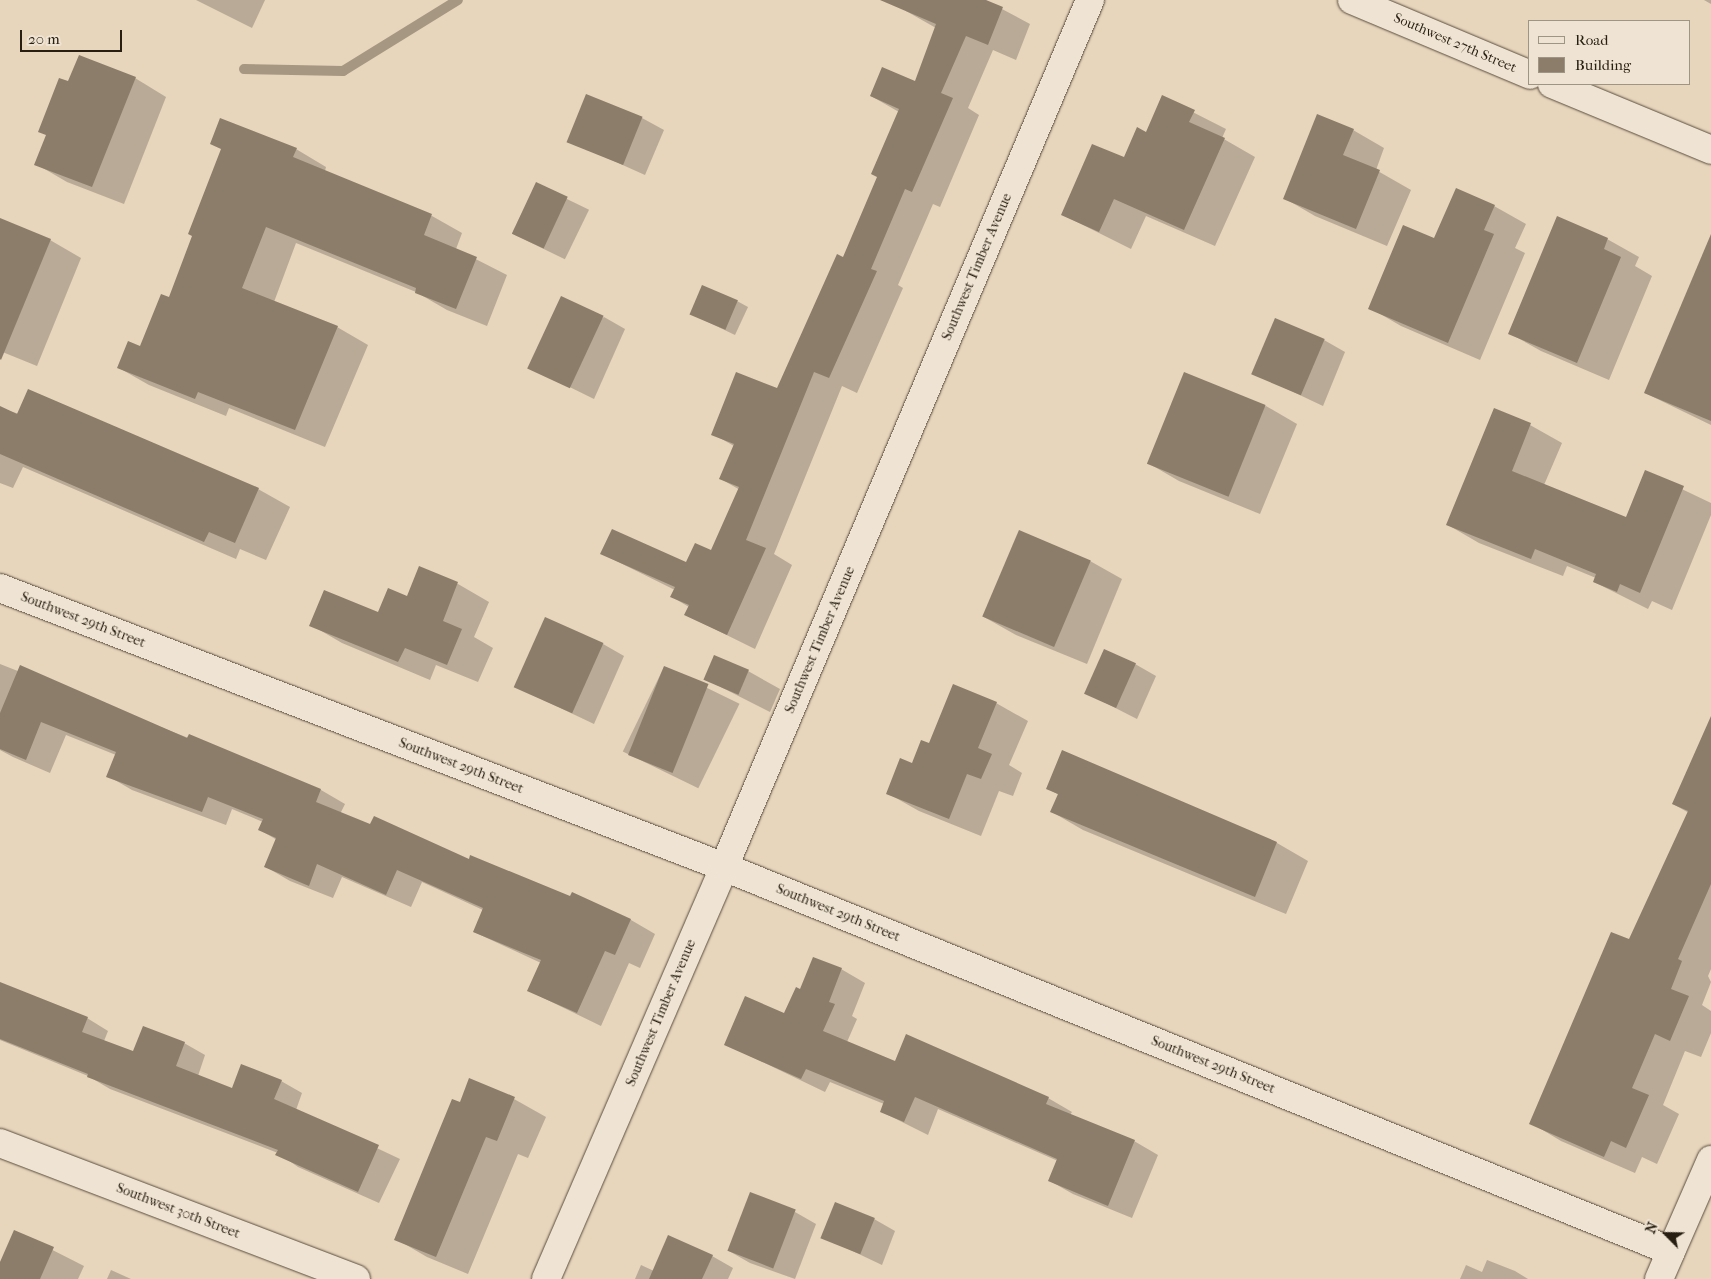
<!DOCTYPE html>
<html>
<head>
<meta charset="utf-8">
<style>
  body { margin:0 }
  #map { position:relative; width:1711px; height:1279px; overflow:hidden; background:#e7d5bc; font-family:"IM FELL French Canon",serif }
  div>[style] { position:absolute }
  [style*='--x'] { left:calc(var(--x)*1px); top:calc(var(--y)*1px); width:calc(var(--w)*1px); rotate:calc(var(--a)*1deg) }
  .shadow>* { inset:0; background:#0003; transform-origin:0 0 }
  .stream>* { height:10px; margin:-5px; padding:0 5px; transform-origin:5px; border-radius:5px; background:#a69782 }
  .building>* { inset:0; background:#8b7d6a; transform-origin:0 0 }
  .roads { filter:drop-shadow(0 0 1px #584c3c) drop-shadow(0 0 1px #584c3c) }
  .street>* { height:28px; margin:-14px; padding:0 14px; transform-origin:14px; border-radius:14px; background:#efe4d3 }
  .secondary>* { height:28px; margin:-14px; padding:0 14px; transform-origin:14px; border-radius:14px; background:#efe4d3 }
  span { translate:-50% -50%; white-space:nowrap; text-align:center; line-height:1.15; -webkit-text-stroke:4px #efe4d3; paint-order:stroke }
  .street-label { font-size:14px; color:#281e11 }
  .legend { position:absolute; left:1528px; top:20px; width:162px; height:65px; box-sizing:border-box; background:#efe4d3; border:1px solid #9f9585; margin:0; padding:6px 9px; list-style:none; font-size:15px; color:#281e11 }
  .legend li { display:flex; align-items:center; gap:10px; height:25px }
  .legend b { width:25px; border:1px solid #9f9585 }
  .north { position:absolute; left:1641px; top:1209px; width:50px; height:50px; -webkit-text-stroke:4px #efe4d3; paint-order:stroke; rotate:293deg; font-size:14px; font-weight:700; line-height:20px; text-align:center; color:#281e11 }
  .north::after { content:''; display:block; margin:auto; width:18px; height:22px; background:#281e11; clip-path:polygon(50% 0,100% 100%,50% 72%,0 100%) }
  .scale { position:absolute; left:20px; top:30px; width:102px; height:22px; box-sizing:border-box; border:2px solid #281e11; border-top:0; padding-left:6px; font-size:15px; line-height:18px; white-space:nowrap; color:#281e11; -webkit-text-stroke:4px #efe4d3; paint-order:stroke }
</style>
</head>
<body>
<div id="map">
  <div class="shadow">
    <div style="clip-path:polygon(196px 0,265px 0,252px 28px)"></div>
    <div style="clip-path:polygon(902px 0,985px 0,1030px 24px,1016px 60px,993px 50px,968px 108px,979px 115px,940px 207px,933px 204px,898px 285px,903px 288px,857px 393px,842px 386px,774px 554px,792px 565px,755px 649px,686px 615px,689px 607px,672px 597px,675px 590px,602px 554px,687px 564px,711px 552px,740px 490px,721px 479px,734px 446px,713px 434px,778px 390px,844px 258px,878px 177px,899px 112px,871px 96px,916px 83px,936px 28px,906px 11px)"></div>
    <div style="clip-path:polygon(1704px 0,1711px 0,1711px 4px)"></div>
    <div style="clip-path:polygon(135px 78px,166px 97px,124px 204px,67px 182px,36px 164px,69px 83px)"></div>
    <div style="clip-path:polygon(1163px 97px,1226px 129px,1222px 138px,1255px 157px,1215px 246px,1146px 216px,1131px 249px,1063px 215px,1124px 159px,1147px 133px)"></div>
    <div style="clip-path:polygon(642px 118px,664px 130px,645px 175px,569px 141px)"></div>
    <div style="clip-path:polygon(1353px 130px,1384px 148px,1376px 170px,1411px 190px,1387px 246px,1315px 216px,1284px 198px)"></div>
    <div style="clip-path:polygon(296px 149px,326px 167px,325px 171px,432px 216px,462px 233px,456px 249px,507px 275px,487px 326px,447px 310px,416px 292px,296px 243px,274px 302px,337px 327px,368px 345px,325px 447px,229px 408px,226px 416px,149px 385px,119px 368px,141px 347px,170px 299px)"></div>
    <div style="left:536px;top:184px;width:59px;height:55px;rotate:26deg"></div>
    <div style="clip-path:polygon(1494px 206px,1526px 224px,1515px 248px,1525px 253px,1480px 360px,1401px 326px,1370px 308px)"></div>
    <div style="clip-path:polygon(0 220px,50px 240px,81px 258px,37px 366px,0 351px)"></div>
    <div style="clip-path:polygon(1607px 239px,1639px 257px,1635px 266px,1652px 276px,1609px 380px,1541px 351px,1509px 333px)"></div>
    <div style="clip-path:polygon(1711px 285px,1711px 425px,1645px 393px)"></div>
    <div style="clip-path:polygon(737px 301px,748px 307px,735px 335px,691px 314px)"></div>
    <div style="clip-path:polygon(604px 317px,625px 329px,594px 399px,531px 368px)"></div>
    <div style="clip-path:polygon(1324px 340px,1345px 352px,1323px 406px,1253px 373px)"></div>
    <div style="clip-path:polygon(1266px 406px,1297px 424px,1260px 514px,1179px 481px,1148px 463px)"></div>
    <div style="clip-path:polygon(0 408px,258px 489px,290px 507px,266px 560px,240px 549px,236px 559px,23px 467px,13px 488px,0 483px)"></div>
    <div style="clip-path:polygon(1494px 410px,1530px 425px,1562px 443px,1544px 485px,1627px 518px,1646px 472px,1711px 503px,1711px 515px,1672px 610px,1652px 601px,1648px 609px,1594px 582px,1596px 578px,1567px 566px,1563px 576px,1479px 543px,1448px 525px)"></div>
    <div style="clip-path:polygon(1090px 561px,1122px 579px,1087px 664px,1016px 635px,984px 617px)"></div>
    <div style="clip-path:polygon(420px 568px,458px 584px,489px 602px,474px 637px,493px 648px,478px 682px,436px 665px,430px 680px,342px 643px,311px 625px,378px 614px,407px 598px)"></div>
    <div style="clip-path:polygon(603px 644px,624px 656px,594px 724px,516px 687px)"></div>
    <div style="clip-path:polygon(0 664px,321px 790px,345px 804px,340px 814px,571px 897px,572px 894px,631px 920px,655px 934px,640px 968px,629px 963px,601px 1026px,529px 991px,541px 963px,474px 932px,483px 910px,422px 882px,411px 907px,342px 877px,333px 898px,290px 881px,266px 867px,277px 840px,260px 830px,263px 822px,232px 809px,226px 825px,132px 790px,108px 776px,116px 755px,66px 735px,50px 773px,13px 757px,0 750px)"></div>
    <div style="clip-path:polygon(1135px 664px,1156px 676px,1137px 719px,1086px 693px)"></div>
    <div style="left:664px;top:667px;width:84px;height:94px;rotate:26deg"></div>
    <div style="clip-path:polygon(748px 671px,780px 689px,770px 712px,705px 679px)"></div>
    <div style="clip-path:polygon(996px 703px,1028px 721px,1009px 765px,1022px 773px,1013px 796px,999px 791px,981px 836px,919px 811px,887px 793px,929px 745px)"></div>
    <div style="clip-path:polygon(1711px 719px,1711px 969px,1708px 976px,1711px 982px,1702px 1005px,1711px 1011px,1711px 1033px,1701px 1057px,1685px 1051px,1663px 1105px,1679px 1114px,1657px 1164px,1642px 1157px,1635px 1173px,1561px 1141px,1531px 1123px,1630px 941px,1689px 813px,1673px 804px)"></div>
    <div style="clip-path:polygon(1063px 752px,1277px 843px,1308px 861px,1286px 914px,1083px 830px,1052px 812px,1059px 795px,1048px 789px)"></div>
    <div style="clip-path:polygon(841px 969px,865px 983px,852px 1016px,857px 1019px,847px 1042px,896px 1062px,1048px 1098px,1072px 1112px,1070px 1115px,1134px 1141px,1158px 1155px,1132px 1218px,1073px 1194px,1050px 1181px,1058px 1161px,938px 1109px,928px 1135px,882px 1112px,884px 1104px,830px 1082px,825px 1092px,725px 1044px,785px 1015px,801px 991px)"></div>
    <div style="clip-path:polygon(0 993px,87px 1018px,108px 1031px,104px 1041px,134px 1053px,184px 1043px,205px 1055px,198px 1076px,233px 1089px,281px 1081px,302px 1093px,296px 1110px,400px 1159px,379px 1203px,298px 1167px,278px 1153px,110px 1089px,88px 1076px,0 1040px)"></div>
    <div style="clip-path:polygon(514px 1099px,546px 1117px,528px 1158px,518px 1154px,468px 1274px,427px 1257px,396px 1239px,460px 1104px)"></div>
    <div style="clip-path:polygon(795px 1212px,816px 1224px,795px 1279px,750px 1263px,729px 1251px)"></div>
    <div style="clip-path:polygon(874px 1219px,895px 1231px,882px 1265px,823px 1237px)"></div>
    <div style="clip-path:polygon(15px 1231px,84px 1266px,78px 1279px,0 1279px,0 1263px)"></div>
    <div style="clip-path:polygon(712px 1256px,733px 1268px,728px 1279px,635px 1279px,641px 1265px,654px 1271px)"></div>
    <div style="clip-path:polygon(1487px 1260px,1515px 1271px,1528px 1279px,1460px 1279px,1466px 1265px,1482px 1272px)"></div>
    <div style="clip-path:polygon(111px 1270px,131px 1279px,107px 1279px)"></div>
  </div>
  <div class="stream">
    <div style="--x:244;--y:69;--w:99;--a:1.2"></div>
    <div style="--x:343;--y:71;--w:135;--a:-31.7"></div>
  </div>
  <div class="building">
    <div style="clip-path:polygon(880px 0,986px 0,1003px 7px,988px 45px,966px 36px,941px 93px,953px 98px,912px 192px,905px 189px,871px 269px,877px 271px,829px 378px,814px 372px,746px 540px,766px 548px,727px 635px,684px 615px,689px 605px,670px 597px,675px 587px,600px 554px,612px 529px,686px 562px,695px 543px,711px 550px,739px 487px,719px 479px,734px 444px,711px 435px,736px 372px,777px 388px,837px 254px,843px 257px,877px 177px,871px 174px,899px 109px,870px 96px,882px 67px,915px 81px,936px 24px)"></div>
    <div style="clip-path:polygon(79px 55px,136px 77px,92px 187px,34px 165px,46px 135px,38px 132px,59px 78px,68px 81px)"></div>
    <div style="left:586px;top:94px;width:61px;height:52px;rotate:22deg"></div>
    <div style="clip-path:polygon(1162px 95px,1195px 110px,1189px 122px,1225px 138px,1184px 230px,1114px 199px,1099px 232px,1061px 215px,1092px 144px,1124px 157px,1137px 127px,1146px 132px)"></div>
    <div style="clip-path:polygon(1317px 114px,1354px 129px,1343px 155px,1380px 170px,1356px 229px,1283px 199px)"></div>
    <div style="clip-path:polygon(220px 118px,297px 148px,293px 157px,432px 214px,424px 235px,477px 257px,456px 309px,415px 293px,416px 288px,266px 227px,242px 288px,338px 326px,295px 430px,198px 392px,195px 399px,117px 368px,128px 341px,140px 346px,161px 294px,169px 297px,192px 236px,188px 234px,221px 149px,210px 144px)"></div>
    <div style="left:536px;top:182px;width:35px;height:57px;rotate:25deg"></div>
    <div style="clip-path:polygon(1456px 188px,1495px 205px,1484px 230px,1494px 234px,1448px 343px,1368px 309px,1403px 225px,1434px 238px)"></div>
    <div style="clip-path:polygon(1557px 216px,1608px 238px,1604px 249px,1621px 257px,1577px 363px,1508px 334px)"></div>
    <div style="clip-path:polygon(0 218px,51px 239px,1px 360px,0 359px)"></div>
    <div style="clip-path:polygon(1711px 234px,1711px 421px,1644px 393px)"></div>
    <div style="left:702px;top:285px;width:39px;height:32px;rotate:23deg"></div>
    <div style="left:561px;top:296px;width:47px;height:80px;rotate:25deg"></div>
    <div style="left:1275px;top:318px;width:54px;height:61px;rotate:23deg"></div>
    <div style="left:1184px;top:372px;width:88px;height:99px;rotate:22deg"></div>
    <div style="clip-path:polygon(28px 389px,259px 488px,235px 543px,209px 532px,204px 542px,0 454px,0 406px,17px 414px)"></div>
    <div style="clip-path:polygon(1494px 408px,1531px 423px,1512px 471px,1626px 517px,1645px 470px,1684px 486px,1640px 593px,1620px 584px,1617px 592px,1593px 582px,1596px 574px,1535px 549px,1531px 559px,1446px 525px)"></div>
    <div style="left:1019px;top:530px;width:78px;height:94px;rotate:23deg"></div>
    <div style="clip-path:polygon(419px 566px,458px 582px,443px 621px,462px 629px,447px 665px,405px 648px,398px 662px,309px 626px,324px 590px,378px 612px,388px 588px,407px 596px)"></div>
    <div style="left:545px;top:617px;width:64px;height:77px;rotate:24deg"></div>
    <div style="left:1104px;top:649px;width:35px;height:49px;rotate:24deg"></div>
    <div style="left:714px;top:655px;width:38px;height:27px;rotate:23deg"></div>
    <div style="clip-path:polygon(20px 665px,187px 738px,189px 734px,321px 789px,316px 802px,370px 824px,374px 816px,469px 859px,470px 855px,570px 896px,572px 892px,631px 919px,615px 955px,605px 951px,577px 1013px,527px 991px,541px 960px,473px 932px,483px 908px,397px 870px,386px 895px,317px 864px,309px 886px,264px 867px,276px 838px,258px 830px,263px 819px,208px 797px,202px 812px,106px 777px,116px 752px,41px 722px,26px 760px,0 749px,0 713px)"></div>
    <div style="left:664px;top:666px;width:48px;height:96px;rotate:22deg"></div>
    <div style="clip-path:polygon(953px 684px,997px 702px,978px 748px,992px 754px,981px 779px,967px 774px,949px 819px,886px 794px,900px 758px,912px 763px,921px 740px,929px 743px)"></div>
    <div style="clip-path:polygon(1711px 716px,1711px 884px,1678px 959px,1682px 961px,1671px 989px,1689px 996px,1670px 1041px,1655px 1034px,1632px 1088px,1649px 1095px,1626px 1148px,1611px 1141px,1604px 1157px,1529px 1124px,1611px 932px,1629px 939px,1688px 811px,1672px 804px)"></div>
    <div style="clip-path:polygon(1062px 750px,1277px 842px,1255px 897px,1050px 812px,1058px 794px,1046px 789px)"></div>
    <div style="clip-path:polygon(813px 957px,842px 968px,829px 1002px,835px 1004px,823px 1031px,895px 1061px,906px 1034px,1049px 1097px,1046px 1104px,1135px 1140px,1108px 1206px,1048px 1181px,1057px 1159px,915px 1097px,904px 1122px,880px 1112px,884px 1101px,806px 1069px,801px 1079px,724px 1045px,745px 996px,784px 1013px,796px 987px,800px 989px)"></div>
    <div style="clip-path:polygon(0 982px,88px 1017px,82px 1032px,133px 1051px,143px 1026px,185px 1042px,176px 1066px,232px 1088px,241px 1064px,282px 1080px,274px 1099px,379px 1145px,358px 1192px,275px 1155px,278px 1150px,87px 1077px,88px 1074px,0 1039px)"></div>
    <div style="clip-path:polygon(469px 1078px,515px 1097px,497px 1141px,486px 1137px,436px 1257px,394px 1240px,452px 1099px,460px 1102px)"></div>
    <div style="left:750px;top:1192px;width:49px;height:63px;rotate:21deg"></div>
    <div style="left:835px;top:1202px;width:43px;height:39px;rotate:22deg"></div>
    <div style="clip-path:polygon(14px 1230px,54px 1247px,40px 1279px,0 1279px,0 1262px)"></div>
    <div style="clip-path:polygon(668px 1235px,713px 1255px,702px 1279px,649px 1279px)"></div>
  </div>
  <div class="roads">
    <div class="street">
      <div style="--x:0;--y:588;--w:776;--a:21.07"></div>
      <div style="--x:724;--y:867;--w:1022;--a:22.07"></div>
      <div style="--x:0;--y:1143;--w:381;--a:20.9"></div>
      <div style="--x:546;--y:1279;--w:449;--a:-66.6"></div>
      <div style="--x:724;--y:867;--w:941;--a:-67.11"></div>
      <div style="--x:1659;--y:1279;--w:130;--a:-66.4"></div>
    </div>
    <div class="secondary">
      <div style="--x:1352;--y:0;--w:193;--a:22.8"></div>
      <div style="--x:1552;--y:84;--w:172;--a:22.5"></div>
    </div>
  </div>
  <div class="street-label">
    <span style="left:1455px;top:43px;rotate:23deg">Southwest 27th Street</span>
    <span style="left:977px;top:267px;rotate:-67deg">Southwest Timber Avenue</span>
    <span style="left:83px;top:620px;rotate:21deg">Southwest 29th Street</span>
    <span style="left:820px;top:640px;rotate:-67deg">Southwest Timber Avenue</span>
    <span style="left:461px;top:766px;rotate:21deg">Southwest 29th Street</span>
    <span style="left:838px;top:913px;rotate:22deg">Southwest 29th Street</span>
    <span style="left:661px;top:1013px;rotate:-67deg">Southwest Timber Avenue</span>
    <span style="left:1213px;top:1065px;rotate:22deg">Southwest 29th Street</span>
    <span style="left:178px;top:1211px;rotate:21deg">Southwest 30th Street</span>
  </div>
  <ul class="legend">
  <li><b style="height:6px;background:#efe4d3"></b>Road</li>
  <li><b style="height:14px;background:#8b7d6a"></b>Building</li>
  </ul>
  <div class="north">N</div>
  <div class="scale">20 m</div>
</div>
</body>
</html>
